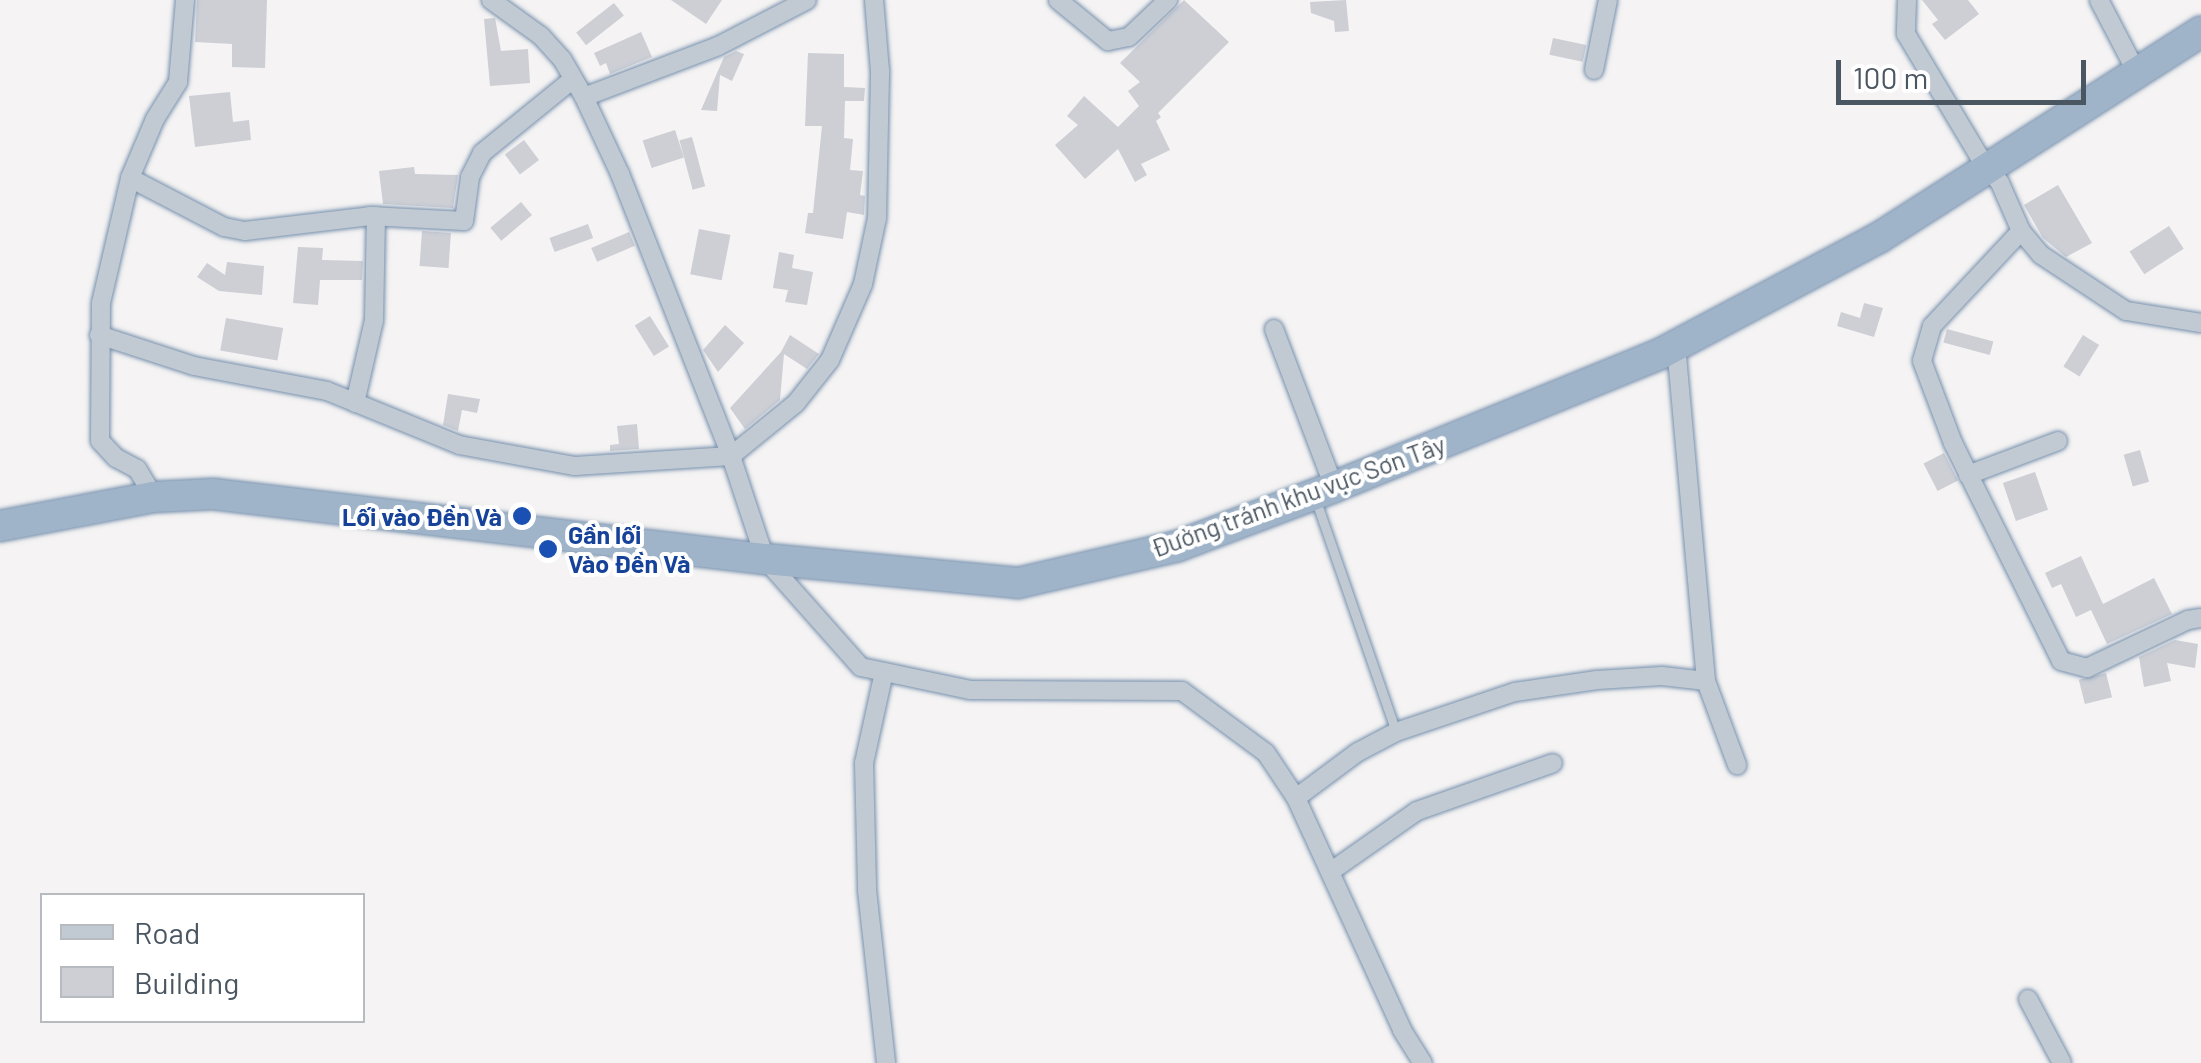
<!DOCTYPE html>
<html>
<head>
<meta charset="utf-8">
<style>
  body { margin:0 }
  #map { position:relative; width:2201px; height:1063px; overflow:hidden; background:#f5f3f3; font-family:Barlow,sans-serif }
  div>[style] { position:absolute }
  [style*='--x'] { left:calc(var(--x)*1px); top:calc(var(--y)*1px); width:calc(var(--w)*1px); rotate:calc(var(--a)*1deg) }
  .building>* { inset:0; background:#cdcfd5; transform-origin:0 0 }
  .roads { filter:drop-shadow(0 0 2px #7690ad) drop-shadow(0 0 2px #7690ad) }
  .service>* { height:9px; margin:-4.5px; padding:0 4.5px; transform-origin:4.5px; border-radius:4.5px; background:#c1cad2 }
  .minor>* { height:18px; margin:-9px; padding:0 9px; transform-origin:9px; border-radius:9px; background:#c1cad2 }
  .trunk>* { height:30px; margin:-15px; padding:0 15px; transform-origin:15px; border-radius:15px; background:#9fb4c9 }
  .dots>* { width:28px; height:28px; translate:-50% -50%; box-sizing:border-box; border:5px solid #fff; border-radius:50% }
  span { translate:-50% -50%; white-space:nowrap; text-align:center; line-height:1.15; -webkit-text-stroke:8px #fff; paint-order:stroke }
  .street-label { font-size:25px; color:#4a5661 }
  .transit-label { font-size:25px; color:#164399; font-weight:700 }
  .right { translate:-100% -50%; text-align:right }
  .left { translate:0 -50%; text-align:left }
  .legend { position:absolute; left:40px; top:893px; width:325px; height:130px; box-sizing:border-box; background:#fff; border:2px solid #b7bbc0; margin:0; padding:12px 18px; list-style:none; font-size:30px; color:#4a5661 }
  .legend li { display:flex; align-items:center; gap:20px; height:50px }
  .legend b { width:50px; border:2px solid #b7bbc0 }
  .scale { position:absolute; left:1836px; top:60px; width:250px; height:45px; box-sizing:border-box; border:5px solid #4a5661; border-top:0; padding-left:12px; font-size:30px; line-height:35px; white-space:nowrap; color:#4a5661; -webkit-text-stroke:8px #fff; paint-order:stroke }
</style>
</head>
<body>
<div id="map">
  <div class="building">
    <div style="clip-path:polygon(197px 0,267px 0,265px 68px,232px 67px,232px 44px,195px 42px)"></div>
    <div style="clip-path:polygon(671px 0,722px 0,706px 24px)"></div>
    <div style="clip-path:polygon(1184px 0,1229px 42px,1158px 113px,1161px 117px,1156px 121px,1170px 150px,1141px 164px,1147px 175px,1135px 182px,1118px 149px,1085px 179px,1055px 145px,1078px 125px,1067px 116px,1084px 96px,1118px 127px,1139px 106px,1128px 91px,1140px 82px,1120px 63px)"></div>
    <div style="clip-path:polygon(1346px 0,1349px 31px,1335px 32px,1334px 21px,1311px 13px,1310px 2px)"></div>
    <div style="clip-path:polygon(1922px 0,1968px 0,1979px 14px,1945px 40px,1932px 24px,1938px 20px)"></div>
    <div style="left:614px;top:3px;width:16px;height:48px;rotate:52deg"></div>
    <div style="clip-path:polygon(495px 18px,501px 51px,528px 49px,530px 83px,490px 86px,484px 19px)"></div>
    <div style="clip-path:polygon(641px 32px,652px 57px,610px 74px,606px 63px,600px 66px,594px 53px)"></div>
    <div style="left:1553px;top:38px;width:34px;height:17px;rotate:12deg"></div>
    <div style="clip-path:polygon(736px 51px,744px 54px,732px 81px,720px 75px,717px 111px,701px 110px,724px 57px)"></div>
    <div style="clip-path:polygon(808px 53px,844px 54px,844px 87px,865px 88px,864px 101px,845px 101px,844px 138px,853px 139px,850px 170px,863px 171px,860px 195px,865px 196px,864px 215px,847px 212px,843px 239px,805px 233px,808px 213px,813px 213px,822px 126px,805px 126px)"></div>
    <div style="clip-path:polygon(230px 92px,233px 122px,249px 120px,251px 140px,195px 147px,189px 96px)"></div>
    <div style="left:675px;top:130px;width:29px;height:34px;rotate:72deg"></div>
    <div style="left:692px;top:137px;width:51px;height:13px;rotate:75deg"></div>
    <div style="left:524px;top:140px;width:25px;height:24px;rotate:53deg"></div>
    <div style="clip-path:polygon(414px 167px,415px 174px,458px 175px,453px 208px,383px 204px,379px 171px)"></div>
    <div style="clip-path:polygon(2058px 185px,2092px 243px,2066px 257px,2043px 238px,2024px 205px)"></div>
    <div style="left:521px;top:202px;width:17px;height:40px;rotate:50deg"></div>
    <div style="left:588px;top:224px;width:15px;height:41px;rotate:70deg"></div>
    <div style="left:2169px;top:226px;width:27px;height:47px;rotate:57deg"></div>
    <div style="left:699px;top:229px;width:32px;height:46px;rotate:11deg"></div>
    <div style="left:422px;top:231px;width:29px;height:35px;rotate:4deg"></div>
    <div style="left:629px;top:232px;width:15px;height:41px;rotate:67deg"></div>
    <div style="clip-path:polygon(298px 247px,323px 248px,322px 260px,363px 261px,362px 280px,320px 280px,318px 305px,293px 303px)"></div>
    <div style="clip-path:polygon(779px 252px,794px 255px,792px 268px,813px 272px,807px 305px,785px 302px,788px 290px,773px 288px)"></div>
    <div style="clip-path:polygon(227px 262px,264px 266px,262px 295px,219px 291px,197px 277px,207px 263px,225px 275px)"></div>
    <div style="clip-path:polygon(1864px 303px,1883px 308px,1874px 337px,1837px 326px,1841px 312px,1860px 318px)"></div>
    <div style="left:650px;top:316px;width:36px;height:18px;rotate:58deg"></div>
    <div style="left:226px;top:318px;width:58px;height:33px;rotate:10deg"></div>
    <div style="clip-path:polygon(725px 325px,744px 343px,718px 372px,703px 350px)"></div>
    <div style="left:1947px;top:329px;width:48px;height:14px;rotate:15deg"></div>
    <div style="clip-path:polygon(790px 335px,819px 354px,807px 369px,784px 354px,780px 400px,745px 429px,730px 408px,781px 352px)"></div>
    <div style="left:2083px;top:335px;width:19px;height:37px;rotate:32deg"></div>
    <div style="clip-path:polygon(448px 394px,480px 399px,477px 413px,462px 410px,458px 431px,443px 425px)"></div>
    <div style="clip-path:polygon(637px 424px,639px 449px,610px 451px,610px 445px,619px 444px,617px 426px)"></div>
    <div style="left:2140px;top:450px;width:33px;height:17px;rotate:74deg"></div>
    <div style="left:1944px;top:453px;width:31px;height:23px;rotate:63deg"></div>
    <div style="left:2035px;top:472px;width:40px;height:34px;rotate:71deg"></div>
    <div style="clip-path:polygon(2081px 556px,2103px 604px,2154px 578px,2172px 614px,2107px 644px,2091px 610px,2076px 617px,2061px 584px,2052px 588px,2045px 573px)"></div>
    <div style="clip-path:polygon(2175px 640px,2198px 644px,2195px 668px,2167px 663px,2171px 681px,2144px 687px,2139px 657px)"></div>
    <div style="left:2106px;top:673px;width:25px;height:28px;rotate:76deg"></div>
  </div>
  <div class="roads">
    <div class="service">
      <div style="--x:1315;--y:498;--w:248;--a:70.9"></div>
    </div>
    <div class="minor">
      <div style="--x:491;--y:0;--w:62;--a:35.8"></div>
      <div style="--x:541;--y:36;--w:31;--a:48"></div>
      <div style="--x:562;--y:59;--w:44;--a:59.9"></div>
      <div style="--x:584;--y:97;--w:85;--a:64.9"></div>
      <div style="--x:620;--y:174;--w:303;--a:68.5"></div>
      <div style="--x:731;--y:456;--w:108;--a:71.7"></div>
      <div style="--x:765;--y:559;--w:144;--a:48.4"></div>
      <div style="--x:861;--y:667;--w:111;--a:11.9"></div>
      <div style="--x:970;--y:690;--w:212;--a:0.3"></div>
      <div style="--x:1182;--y:691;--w:104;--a:36.4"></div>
      <div style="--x:1266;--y:753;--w:54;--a:56.3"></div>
      <div style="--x:1296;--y:798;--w:255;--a:65.4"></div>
      <div style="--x:1402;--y:1030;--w:39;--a:58"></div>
      <div style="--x:1058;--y:0;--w:65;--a:39.4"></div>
      <div style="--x:1108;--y:41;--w:21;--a:-11"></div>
      <div style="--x:1129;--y:37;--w:54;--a:-43.5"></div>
      <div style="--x:1907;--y:0;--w:34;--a:92"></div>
      <div style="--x:1906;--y:34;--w:142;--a:59.1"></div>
      <div style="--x:1979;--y:156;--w:34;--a:52"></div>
      <div style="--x:2000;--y:183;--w:52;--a:66.4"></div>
      <div style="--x:2099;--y:0;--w:85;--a:62.5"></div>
      <div style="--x:1594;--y:70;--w:71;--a:-78.7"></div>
      <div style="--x:584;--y:97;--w:143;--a:-20.8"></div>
      <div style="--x:718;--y:46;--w:100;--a:-27.3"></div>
      <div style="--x:130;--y:178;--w:106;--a:27.5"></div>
      <div style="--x:224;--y:227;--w:21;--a:11"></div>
      <div style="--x:245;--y:231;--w:126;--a:-6.8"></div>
      <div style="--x:370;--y:216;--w:94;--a:3"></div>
      <div style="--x:464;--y:221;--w:44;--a:-82.2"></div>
      <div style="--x:470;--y:177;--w:27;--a:-63"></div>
      <div style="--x:482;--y:153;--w:117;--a:-39.1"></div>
      <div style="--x:2201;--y:323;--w:76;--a:-170.9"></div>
      <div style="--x:2126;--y:311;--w:102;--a:-146.6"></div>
      <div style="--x:2041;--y:255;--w:31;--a:-130"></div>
      <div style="--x:2021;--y:231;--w:130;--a:133.1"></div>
      <div style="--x:1932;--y:326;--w:36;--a:106"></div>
      <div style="--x:1922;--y:361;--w:88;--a:69.3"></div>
      <div style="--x:1953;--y:443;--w:243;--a:63.6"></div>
      <div style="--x:2061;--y:661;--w:27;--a:15"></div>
      <div style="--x:2087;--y:668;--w:112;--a:-25.4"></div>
      <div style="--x:2188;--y:620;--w:13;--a:-9"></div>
      <div style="--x:1274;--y:329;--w:169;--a:69.2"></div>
      <div style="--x:99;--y:335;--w:100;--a:18.1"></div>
      <div style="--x:194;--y:366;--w:135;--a:10.6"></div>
      <div style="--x:327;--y:391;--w:143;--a:22.2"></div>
      <div style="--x:459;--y:445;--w:118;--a:10.3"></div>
      <div style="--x:575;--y:466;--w:156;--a:-3.7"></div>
      <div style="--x:731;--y:456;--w:84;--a:-39.2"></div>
      <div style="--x:796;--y:403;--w:55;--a:-51.7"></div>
      <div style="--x:830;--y:360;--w:83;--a:-66.5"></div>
      <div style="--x:863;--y:284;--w:67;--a:-78"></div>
      <div style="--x:877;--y:218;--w:147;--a:-88.8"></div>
      <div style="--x:880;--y:71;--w:71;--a:-94.8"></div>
      <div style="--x:355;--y:403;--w:85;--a:-77.1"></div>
      <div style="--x:374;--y:320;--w:104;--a:-88.9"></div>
      <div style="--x:1968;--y:475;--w:96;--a:-20.7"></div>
      <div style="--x:154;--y:497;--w:33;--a:-121"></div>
      <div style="--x:137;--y:469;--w:24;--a:-152"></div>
      <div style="--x:116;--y:458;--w:23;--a:-133"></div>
      <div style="--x:100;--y:441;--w:138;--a:-89.6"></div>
      <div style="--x:101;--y:303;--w:128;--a:-76.9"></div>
      <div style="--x:130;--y:178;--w:64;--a:-67"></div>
      <div style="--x:155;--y:119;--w:44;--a:-58.1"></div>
      <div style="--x:178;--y:82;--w:82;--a:-85.1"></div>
      <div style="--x:884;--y:672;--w:93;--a:102.4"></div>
      <div style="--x:864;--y:763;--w:127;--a:88.6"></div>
      <div style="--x:867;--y:890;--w:174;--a:83.7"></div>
      <div style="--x:1706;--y:681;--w:90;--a:69.7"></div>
      <div style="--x:1296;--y:798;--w:77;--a:-36.6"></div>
      <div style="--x:1358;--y:752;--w:43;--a:-27.8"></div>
      <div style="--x:1396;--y:732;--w:126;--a:-18.6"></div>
      <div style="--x:1515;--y:692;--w:83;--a:-8.3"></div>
      <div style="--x:1597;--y:680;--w:65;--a:-3.5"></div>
      <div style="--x:1662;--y:676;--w:44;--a:6.5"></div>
      <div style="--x:1706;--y:681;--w:338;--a:-95.1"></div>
      <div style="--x:1330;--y:872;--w:106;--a:-35"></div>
      <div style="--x:1417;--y:811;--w:144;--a:-19.4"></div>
      <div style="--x:2028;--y:999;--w:72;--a:62"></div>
    </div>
    <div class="trunk">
      <div style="--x:0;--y:526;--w:157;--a:-10.7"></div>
      <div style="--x:154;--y:497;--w:59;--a:-2.9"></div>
      <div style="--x:213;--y:494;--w:556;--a:6.72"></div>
      <div style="--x:765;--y:559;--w:254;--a:5.4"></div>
      <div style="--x:1018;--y:583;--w:164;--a:-13"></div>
      <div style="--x:1178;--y:546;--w:167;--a:-20.7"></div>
      <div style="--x:1334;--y:487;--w:354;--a:-22.2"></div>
      <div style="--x:1662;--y:353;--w:247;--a:-28"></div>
      <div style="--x:1880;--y:237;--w:381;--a:-32.6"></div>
    </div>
  </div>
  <div class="dots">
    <div style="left:522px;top:516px;background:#1a4fb4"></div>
    <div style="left:548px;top:549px;background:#1a4fb4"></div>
  </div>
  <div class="street-label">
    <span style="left:1298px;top:496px;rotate:-20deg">Đường tránh khu vực Sơn Tây</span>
  </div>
  <div class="transit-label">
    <span class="right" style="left:502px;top:516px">Lối vào Đền Và</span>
    <span class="left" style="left:568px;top:549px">Gần lối<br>Vào Đền Và</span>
  </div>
  <ul class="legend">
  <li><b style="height:12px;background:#c1cad2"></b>Road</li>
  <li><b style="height:28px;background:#cdcfd5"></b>Building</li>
  </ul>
  <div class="scale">100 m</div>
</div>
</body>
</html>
